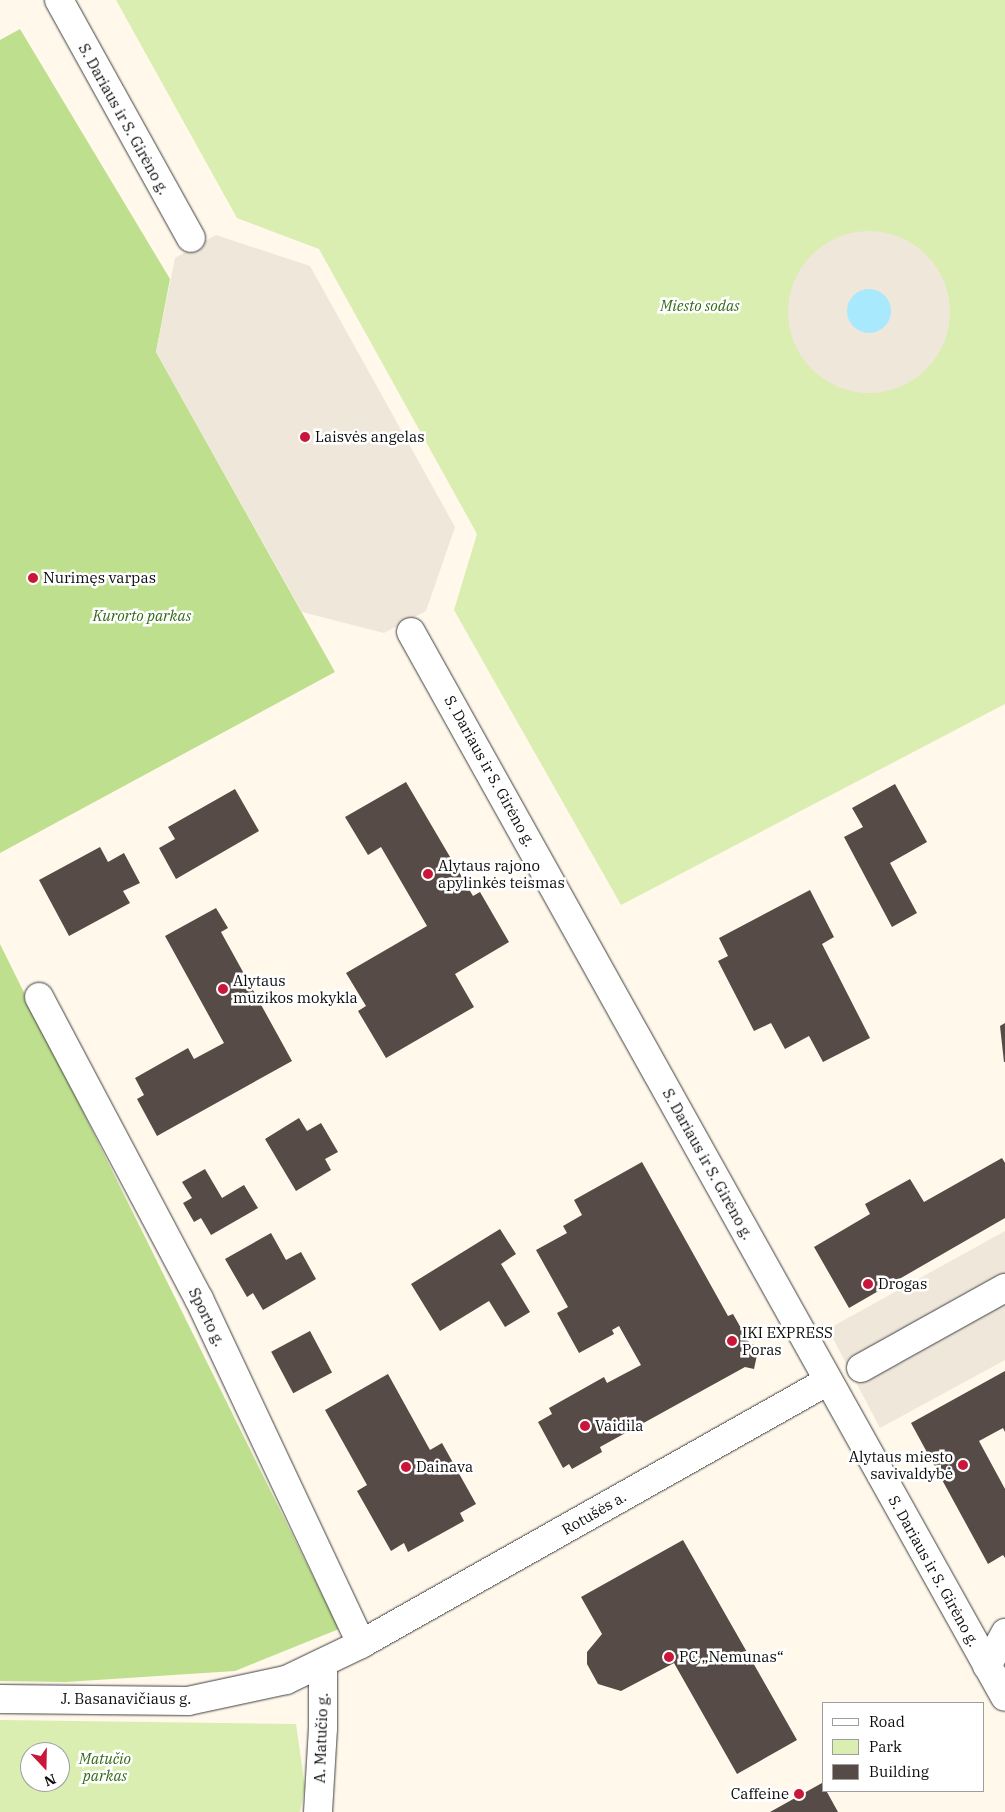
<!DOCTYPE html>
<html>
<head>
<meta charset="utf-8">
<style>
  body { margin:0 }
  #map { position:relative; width:1005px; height:1812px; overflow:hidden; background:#fff8eb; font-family:"IBM Plex Serif",serif }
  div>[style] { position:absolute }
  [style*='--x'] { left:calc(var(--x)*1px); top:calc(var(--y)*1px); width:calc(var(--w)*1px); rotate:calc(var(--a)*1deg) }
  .green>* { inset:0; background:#d9eeb0 }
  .forest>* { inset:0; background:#bee08e }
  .plaza>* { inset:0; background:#efe7da }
  .round { border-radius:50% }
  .water>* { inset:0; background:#a9e9fd }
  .building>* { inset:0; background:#564b47; transform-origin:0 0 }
  .roads { filter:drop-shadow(0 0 1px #3f3f3f) drop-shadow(0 0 1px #3f3f3f) }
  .street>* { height:28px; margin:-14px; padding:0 14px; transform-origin:14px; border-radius:14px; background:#fff }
  .dots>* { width:14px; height:14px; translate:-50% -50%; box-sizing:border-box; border:2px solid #fff; border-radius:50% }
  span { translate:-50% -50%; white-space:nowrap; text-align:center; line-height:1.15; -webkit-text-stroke:5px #fff; paint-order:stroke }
  .street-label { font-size:15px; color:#0c0c0c }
  .park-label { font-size:15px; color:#336a16; font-style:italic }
  .poi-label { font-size:15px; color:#0c0c0c }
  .left { translate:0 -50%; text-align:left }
  .right { translate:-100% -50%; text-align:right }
  .legend { position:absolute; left:822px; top:1702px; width:162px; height:90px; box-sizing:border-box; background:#fff; border:1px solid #9e9e9e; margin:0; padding:6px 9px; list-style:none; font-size:15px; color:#0c0c0c }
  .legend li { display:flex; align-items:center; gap:10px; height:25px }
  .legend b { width:25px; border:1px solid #9e9e9e }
  .north { position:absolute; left:20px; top:1742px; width:50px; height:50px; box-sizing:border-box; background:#fff; border:1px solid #9e9e9e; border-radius:50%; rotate:159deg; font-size:14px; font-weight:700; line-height:20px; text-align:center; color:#0c0c0c }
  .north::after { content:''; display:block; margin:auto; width:18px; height:22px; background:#ca1638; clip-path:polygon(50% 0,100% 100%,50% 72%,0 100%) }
</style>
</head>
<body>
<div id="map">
  <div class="green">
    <div style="clip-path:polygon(116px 0,1005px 0,1005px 704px,621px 905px,454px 610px,477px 534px,319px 249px,237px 218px)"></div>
    <div style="clip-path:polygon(evenodd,0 1720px,296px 1724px,305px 1787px,300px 1812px,0 1812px,0 1720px,30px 1752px,60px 1752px,60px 1782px,30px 1782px,30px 1752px)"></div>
  </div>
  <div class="forest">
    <div style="clip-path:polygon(20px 29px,170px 279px,156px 352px,335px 672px,0 853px,0 40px)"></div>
    <div style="clip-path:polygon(0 944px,339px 1629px,235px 1671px,66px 1682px,0 1681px)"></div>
  </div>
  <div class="plaza">
    <div class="round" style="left:788px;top:231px;width:162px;height:162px"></div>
    <div style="clip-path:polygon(216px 235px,310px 266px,455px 527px,426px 611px,384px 633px,302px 612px,156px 352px,175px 258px)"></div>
    <div style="clip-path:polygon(1005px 1231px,1005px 1360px,880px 1428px,828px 1329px)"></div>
  </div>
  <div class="water">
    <div class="round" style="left:847px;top:289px;width:44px;height:44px"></div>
  </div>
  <div class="building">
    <div style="clip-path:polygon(406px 782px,473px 896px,480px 892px,509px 942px,455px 974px,474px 1007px,386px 1058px,358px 1011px,366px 1006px,346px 973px,427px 926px,381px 847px,368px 855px,345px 817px)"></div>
    <div style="clip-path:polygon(895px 784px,927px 842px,890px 863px,917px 913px,892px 927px,844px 837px,863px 827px,852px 808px)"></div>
    <div style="clip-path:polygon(235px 789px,259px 831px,176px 879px,159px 848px,175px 839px,168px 827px)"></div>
    <div style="clip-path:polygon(100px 847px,108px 862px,124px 853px,140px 883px,123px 891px,130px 903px,69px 936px,39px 880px)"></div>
    <div style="clip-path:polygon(810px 890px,834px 937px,822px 944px,870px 1038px,823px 1062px,809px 1036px,785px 1049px,771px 1023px,754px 1031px,718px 961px,728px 956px,719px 938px)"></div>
    <div style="clip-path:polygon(216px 908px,228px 928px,221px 932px,292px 1061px,157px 1136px,137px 1099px,144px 1095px,135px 1078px,188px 1048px,194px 1059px,224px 1043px,165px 936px)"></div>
    <div style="clip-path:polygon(1005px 1023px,1005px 1062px,1004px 1062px,1000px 1026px)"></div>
    <div style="clip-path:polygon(299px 1118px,307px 1131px,321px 1123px,338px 1152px,325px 1159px,331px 1170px,296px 1191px,265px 1139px)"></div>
    <div style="clip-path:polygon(1002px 1158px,1005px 1163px,1005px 1218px,849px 1308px,814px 1247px,870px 1214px,865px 1204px,910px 1179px,924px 1202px)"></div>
    <div style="clip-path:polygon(642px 1162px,728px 1316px,733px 1314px,750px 1344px,759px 1346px,754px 1369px,745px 1367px,600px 1447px,602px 1452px,572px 1469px,569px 1464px,563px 1468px,538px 1422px,552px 1414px,549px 1408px,604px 1377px,607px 1383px,641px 1365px,619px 1326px,612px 1330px,614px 1334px,579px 1353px,557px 1313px,568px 1307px,536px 1250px,567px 1233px,563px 1226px,582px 1215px,574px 1200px)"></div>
    <div style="clip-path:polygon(205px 1169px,222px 1198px,244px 1185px,258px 1208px,211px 1235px,201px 1218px,194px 1222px,183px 1203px,192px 1198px,182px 1182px)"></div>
    <div style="clip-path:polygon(500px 1229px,516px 1254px,501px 1264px,530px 1312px,505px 1327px,489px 1301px,440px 1331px,411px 1284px)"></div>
    <div style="clip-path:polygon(271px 1233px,286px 1260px,301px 1252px,316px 1279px,263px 1310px,253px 1293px,247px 1297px,225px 1259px)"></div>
    <div style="left:310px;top:1331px;width:47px;height:44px;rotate:62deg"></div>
    <div style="clip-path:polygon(1005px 1371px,1005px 1432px,1003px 1428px,979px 1441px,1005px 1489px,1005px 1558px,1003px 1555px,988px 1564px,911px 1423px)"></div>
    <div style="clip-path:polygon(388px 1374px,430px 1450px,442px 1443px,476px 1504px,460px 1513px,464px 1521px,408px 1552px,404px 1543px,391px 1551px,357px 1491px,367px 1485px,325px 1410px)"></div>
    <div style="clip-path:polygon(683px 1540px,797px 1740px,737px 1774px,674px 1663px,621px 1691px,598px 1684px,587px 1664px,587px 1652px,602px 1634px,581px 1597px)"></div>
    <div style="clip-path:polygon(822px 1783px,838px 1812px,770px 1812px)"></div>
  </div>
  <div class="roads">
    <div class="street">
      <div style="--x:59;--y:0;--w:272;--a:61"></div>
      <div style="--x:411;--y:632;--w:1219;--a:60.85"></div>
      <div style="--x:39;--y:997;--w:342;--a:62.1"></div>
      <div style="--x:199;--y:1299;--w:381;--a:64.8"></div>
      <div style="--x:861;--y:1368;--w:165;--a:-29.1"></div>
      <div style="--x:987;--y:1666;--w:38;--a:-61"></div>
      <div style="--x:0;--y:1699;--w:188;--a:0.6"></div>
      <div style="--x:188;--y:1701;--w:100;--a:-12.1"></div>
      <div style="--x:286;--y:1680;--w:83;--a:-25.6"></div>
      <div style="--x:361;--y:1644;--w:536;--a:-29.39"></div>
      <div style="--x:318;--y:1812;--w:84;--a:-86.6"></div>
      <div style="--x:323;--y:1728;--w:64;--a:-90"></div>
    </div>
  </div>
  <div class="dots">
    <div style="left:305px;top:437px;background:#ca1638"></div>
    <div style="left:33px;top:578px;background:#ca1638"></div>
    <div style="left:428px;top:874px;background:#ca1638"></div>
    <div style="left:223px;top:989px;background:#ca1638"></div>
    <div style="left:868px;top:1284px;background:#ca1638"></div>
    <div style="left:732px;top:1341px;background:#ca1638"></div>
    <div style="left:585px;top:1426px;background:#ca1638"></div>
    <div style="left:963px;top:1465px;background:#ca1638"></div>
    <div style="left:406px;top:1467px;background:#ca1638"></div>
    <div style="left:669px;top:1657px;background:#ca1638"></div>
    <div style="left:799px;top:1794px;background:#ca1638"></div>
  </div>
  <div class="street-label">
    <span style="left:124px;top:119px;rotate:61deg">S. Dariaus ir S. Girėno g.</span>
    <span style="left:490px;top:771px;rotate:61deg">S. Dariaus ir S. Girėno g.</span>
    <span style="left:708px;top:1164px;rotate:61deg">S. Dariaus ir S. Girėno g.</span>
    <span style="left:207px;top:1317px;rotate:64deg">Sporto g.</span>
    <span style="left:594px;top:1513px;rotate:-30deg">Rotušės a.</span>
    <span style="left:934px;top:1571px;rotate:61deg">S. Dariaus ir S. Girėno g.</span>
    <span style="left:126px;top:1699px">J. Basanavičiaus g.</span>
    <span style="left:321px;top:1738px;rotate:-88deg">A. Matučio g.</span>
  </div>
  <div class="park-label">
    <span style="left:700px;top:306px">Miesto sodas</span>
    <span style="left:142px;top:616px">Kurorto parkas</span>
    <span style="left:105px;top:1767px">Matučio<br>parkas</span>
  </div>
  <div class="poi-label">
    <span class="left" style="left:315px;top:437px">Laisvės angelas</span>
    <span class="left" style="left:43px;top:578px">Nurimęs varpas</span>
    <span class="left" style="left:438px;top:874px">Alytaus rajono<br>apylinkės teismas</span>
    <span class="left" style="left:233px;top:989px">Alytaus<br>muzikos mokykla</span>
    <span class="left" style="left:878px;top:1284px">Drogas</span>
    <span class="left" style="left:742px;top:1341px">IKI EXPRESS<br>Poras</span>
    <span class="left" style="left:595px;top:1426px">Vaidila</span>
    <span class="right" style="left:953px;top:1465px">Alytaus miesto<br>savivaldybė</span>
    <span class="left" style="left:416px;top:1467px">Dainava</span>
    <span class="left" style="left:679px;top:1657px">PC „Nemunas“</span>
    <span class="right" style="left:789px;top:1794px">Caffeine</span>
  </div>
  <ul class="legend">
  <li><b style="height:6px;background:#fff"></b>Road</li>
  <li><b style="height:14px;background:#d9eeb0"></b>Park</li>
  <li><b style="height:14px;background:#564b47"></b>Building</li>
  </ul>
  <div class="north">N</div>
</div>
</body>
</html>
